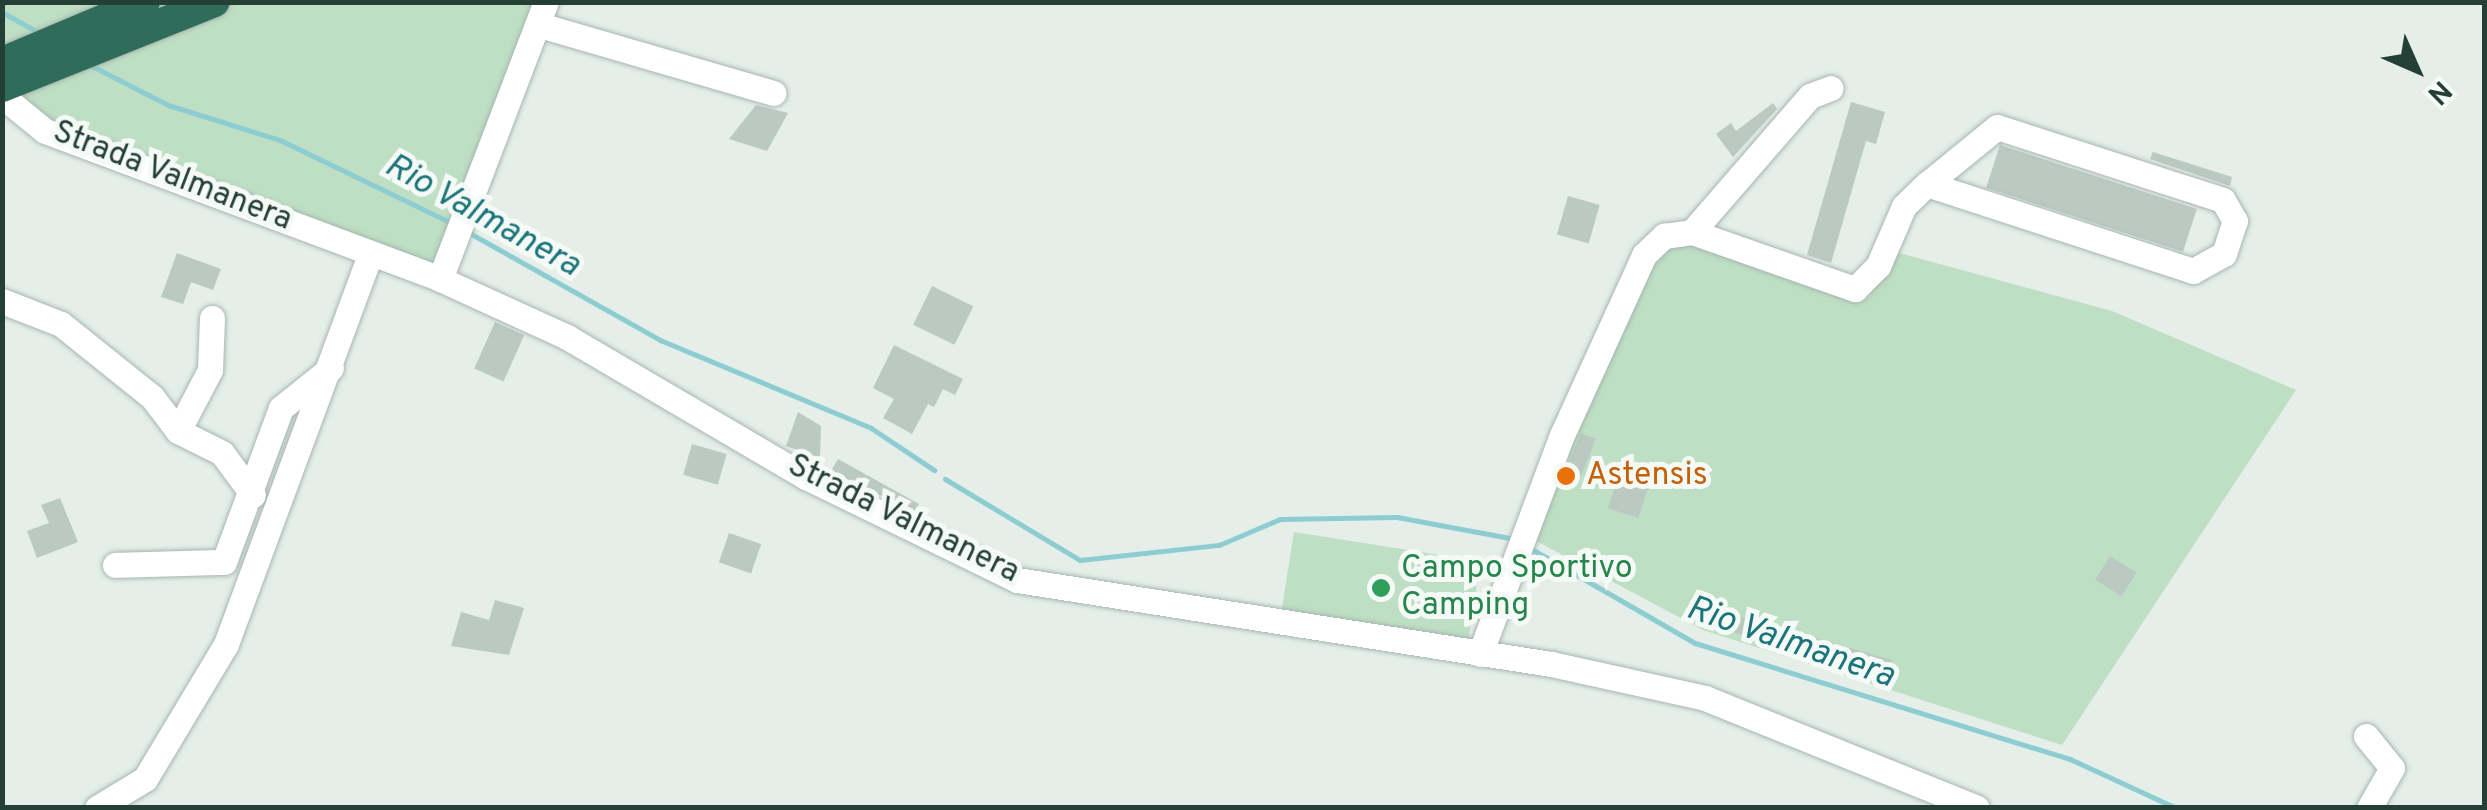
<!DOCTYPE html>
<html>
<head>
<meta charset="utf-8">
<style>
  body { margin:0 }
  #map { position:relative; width:2487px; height:810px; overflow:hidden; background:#e5eee9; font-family:Overpass,sans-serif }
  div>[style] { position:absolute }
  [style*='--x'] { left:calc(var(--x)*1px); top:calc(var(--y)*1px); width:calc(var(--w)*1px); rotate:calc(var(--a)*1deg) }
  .green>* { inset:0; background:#bedfc4; transform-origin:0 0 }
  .stream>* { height:5px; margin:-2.5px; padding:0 2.5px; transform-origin:2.5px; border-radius:2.5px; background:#8dcdd2 }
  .building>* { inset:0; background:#bac9c2; transform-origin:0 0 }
  .roads { filter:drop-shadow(0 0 2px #a7b6b0) drop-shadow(0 0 2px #a7b6b0) }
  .minor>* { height:25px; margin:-12.5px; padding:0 12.5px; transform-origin:12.5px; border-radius:12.5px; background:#fff }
  .highway>* { height:30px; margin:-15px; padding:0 15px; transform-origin:15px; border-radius:15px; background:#2f6c5a }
  .dots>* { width:28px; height:28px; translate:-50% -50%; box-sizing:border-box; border:5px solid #f5faf7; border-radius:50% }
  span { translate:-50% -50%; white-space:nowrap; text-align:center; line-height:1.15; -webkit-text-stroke:10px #f5faf7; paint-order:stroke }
  .street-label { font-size:32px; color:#244036 }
  .food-label { font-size:32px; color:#c56008 }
  .left { translate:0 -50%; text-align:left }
  .leisure-label { font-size:32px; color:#27864d }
  .water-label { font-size:35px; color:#1d757c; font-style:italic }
  .frame { position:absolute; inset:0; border:5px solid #244036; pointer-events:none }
  .north { position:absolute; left:2367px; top:20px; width:100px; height:100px; -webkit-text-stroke:8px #f5faf7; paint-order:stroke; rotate:135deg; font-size:28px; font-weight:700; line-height:40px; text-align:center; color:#244036 }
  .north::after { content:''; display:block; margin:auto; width:35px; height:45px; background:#244036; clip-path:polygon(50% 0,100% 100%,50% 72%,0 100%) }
</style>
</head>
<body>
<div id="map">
  <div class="green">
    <div style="clip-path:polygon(2px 3px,546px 3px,440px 279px,45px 131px,3px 96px)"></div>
    <div style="clip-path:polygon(1682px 233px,1869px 297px,1892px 251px,2112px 311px,2296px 390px,2062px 745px,1703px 630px,1527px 536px,1648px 259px)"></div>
    <div style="left:1294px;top:532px;width:189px;height:83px;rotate:9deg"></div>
  </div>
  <div class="stream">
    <div style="--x:2;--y:12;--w:45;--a:29.4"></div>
    <div style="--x:88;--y:64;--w:90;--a:27.1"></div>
    <div style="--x:168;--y:105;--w:117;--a:17.4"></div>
    <div style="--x:280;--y:140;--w:191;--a:25.8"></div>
    <div style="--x:466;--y:231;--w:223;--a:29.3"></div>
    <div style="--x:660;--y:340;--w:229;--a:22.6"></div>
    <div style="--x:871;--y:428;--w:76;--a:33.7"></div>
    <div style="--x:945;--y:479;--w:157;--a:31"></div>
    <div style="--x:1080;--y:560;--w:140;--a:-6.2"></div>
    <div style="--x:1219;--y:545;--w:66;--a:-23.1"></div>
    <div style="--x:1280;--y:519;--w:117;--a:-1"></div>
    <div style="--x:1397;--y:517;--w:120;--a:10.6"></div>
    <div style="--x:1528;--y:547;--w:193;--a:29.9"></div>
    <div style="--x:1695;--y:643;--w:393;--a:17.2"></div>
    <div style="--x:2070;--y:759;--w:117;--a:24.8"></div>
  </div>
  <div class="building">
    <div style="clip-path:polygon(1851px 102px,1885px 112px,1876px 144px,1866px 141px,1831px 263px,1807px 255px)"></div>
    <div style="clip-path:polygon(1773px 103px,1777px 109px,1733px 157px,1716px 134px,1731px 123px,1736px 131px)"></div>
    <div style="clip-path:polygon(756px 105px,788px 113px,767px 151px,729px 139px)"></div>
    <div style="left:2000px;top:145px;width:207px;height:45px;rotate:18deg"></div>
    <div style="clip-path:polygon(2153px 152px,2232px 177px,2230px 186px,2150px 159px)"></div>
    <div style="left:1568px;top:196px;width:33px;height:40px;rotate:16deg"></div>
    <div style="clip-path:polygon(177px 253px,221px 269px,213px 290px,191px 282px,183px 304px,161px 297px)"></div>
    <div style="left:932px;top:286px;width:46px;height:43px;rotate:26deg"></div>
    <div style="left:495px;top:322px;width:32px;height:51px;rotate:24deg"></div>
    <div style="clip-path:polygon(894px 345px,963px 379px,955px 395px,943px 389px,934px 407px,928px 404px,912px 434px,883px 418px,894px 399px,873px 388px)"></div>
    <div style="clip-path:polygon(798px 412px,821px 426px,820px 458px,786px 446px)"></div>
    <div style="left:1581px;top:433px;width:16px;height:40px;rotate:22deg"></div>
    <div style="left:692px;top:444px;width:36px;height:32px;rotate:16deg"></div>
    <div style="clip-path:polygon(838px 459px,919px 504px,914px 512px,831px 471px)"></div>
    <div style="left:1619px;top:474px;width:32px;height:36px;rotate:18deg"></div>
    <div style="clip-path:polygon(60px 498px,78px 542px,37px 558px,27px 531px,49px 523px,41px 505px)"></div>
    <div style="left:729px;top:533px;width:34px;height:31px;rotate:19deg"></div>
    <div style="left:2110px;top:556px;width:31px;height:28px;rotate:32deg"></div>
    <div style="clip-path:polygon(495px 600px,524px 608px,509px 655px,451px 646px,461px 612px,489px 620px)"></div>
    <div style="left:1728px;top:613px;width:171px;height:17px;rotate:16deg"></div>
  </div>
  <div class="roads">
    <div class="minor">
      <div style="--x:543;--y:26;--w:240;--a:16.2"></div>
      <div style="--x:2;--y:96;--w:55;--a:39.1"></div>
      <div style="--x:45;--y:131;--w:422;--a:20.5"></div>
      <div style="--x:440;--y:279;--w:140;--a:24.5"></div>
      <div style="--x:567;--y:337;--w:277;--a:30.4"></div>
      <div style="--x:806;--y:477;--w:235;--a:26"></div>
      <div style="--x:1017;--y:580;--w:541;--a:8.94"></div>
      <div style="--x:1551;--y:664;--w:158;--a:12.4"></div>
      <div style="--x:1705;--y:698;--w:293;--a:22"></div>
      <div style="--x:1692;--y:232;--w:180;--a:-49.1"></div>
      <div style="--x:1810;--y:96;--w:22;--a:-21"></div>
      <div style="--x:440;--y:279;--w:297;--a:-69.1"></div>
      <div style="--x:2;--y:301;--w:63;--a:21.3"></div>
      <div style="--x:61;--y:324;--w:117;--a:38.7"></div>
      <div style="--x:152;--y:397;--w:43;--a:52.6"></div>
      <div style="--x:178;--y:431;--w:49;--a:26.6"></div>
      <div style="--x:222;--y:453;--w:52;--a:53.6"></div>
      <div style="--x:178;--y:431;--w:69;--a:-62.3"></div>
      <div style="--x:210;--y:370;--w:52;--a:-87.8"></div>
      <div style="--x:115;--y:565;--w:109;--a:-1.6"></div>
      <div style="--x:224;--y:562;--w:164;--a:-69.7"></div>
      <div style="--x:281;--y:408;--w:64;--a:-38.7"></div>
      <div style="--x:1480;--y:654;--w:234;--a:-69.5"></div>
      <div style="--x:1562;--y:435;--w:198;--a:-65.5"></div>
      <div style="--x:1644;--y:255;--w:28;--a:-44"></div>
      <div style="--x:1664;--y:236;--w:28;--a:-8"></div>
      <div style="--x:1692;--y:232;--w:173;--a:19.3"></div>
      <div style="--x:1855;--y:289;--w:33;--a:-45"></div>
      <div style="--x:1878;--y:266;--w:65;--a:-66.6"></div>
      <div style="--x:1904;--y:206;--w:32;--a:-44"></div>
      <div style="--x:1927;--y:184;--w:280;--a:18.1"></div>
      <div style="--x:2193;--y:271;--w:35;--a:-29"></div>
      <div style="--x:2224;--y:254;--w:35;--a:-72"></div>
      <div style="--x:2235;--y:221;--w:24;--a:-120"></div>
      <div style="--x:2223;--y:200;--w:237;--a:-162.1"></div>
      <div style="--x:1997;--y:127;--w:90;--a:140.8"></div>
      <div style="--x:2366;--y:736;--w:41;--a:50.9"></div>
      <div style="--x:2392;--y:768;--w:46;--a:119.9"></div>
      <div style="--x:97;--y:808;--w:56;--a:-31.1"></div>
      <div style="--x:145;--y:779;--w:157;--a:-59"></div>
      <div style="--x:226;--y:644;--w:416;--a:-69.7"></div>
    </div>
    <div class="highway">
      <div style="--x:2;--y:62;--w:155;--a:-22.8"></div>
      <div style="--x:2;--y:87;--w:229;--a:-21.8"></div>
    </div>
  </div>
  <div class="dots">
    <div style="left:1566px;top:476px;background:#e8710a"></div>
    <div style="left:1381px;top:588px;background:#2e9e5b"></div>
  </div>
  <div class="street-label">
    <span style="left:172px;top:177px;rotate:21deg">Strada Valmanera</span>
    <span style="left:903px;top:520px;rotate:26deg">Strada Valmanera</span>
  </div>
  <div class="food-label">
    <span class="left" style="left:1586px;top:476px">Astensis</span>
  </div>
  <div class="leisure-label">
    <span class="left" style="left:1401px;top:588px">Campo Sportivo<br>Camping</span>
  </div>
  <div class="water-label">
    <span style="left:482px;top:216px;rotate:29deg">Rio Valmanera</span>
    <span style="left:1790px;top:643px;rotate:19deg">Rio Valmanera</span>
  </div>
  <div class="frame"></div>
  <div class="north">N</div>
</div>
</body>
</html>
